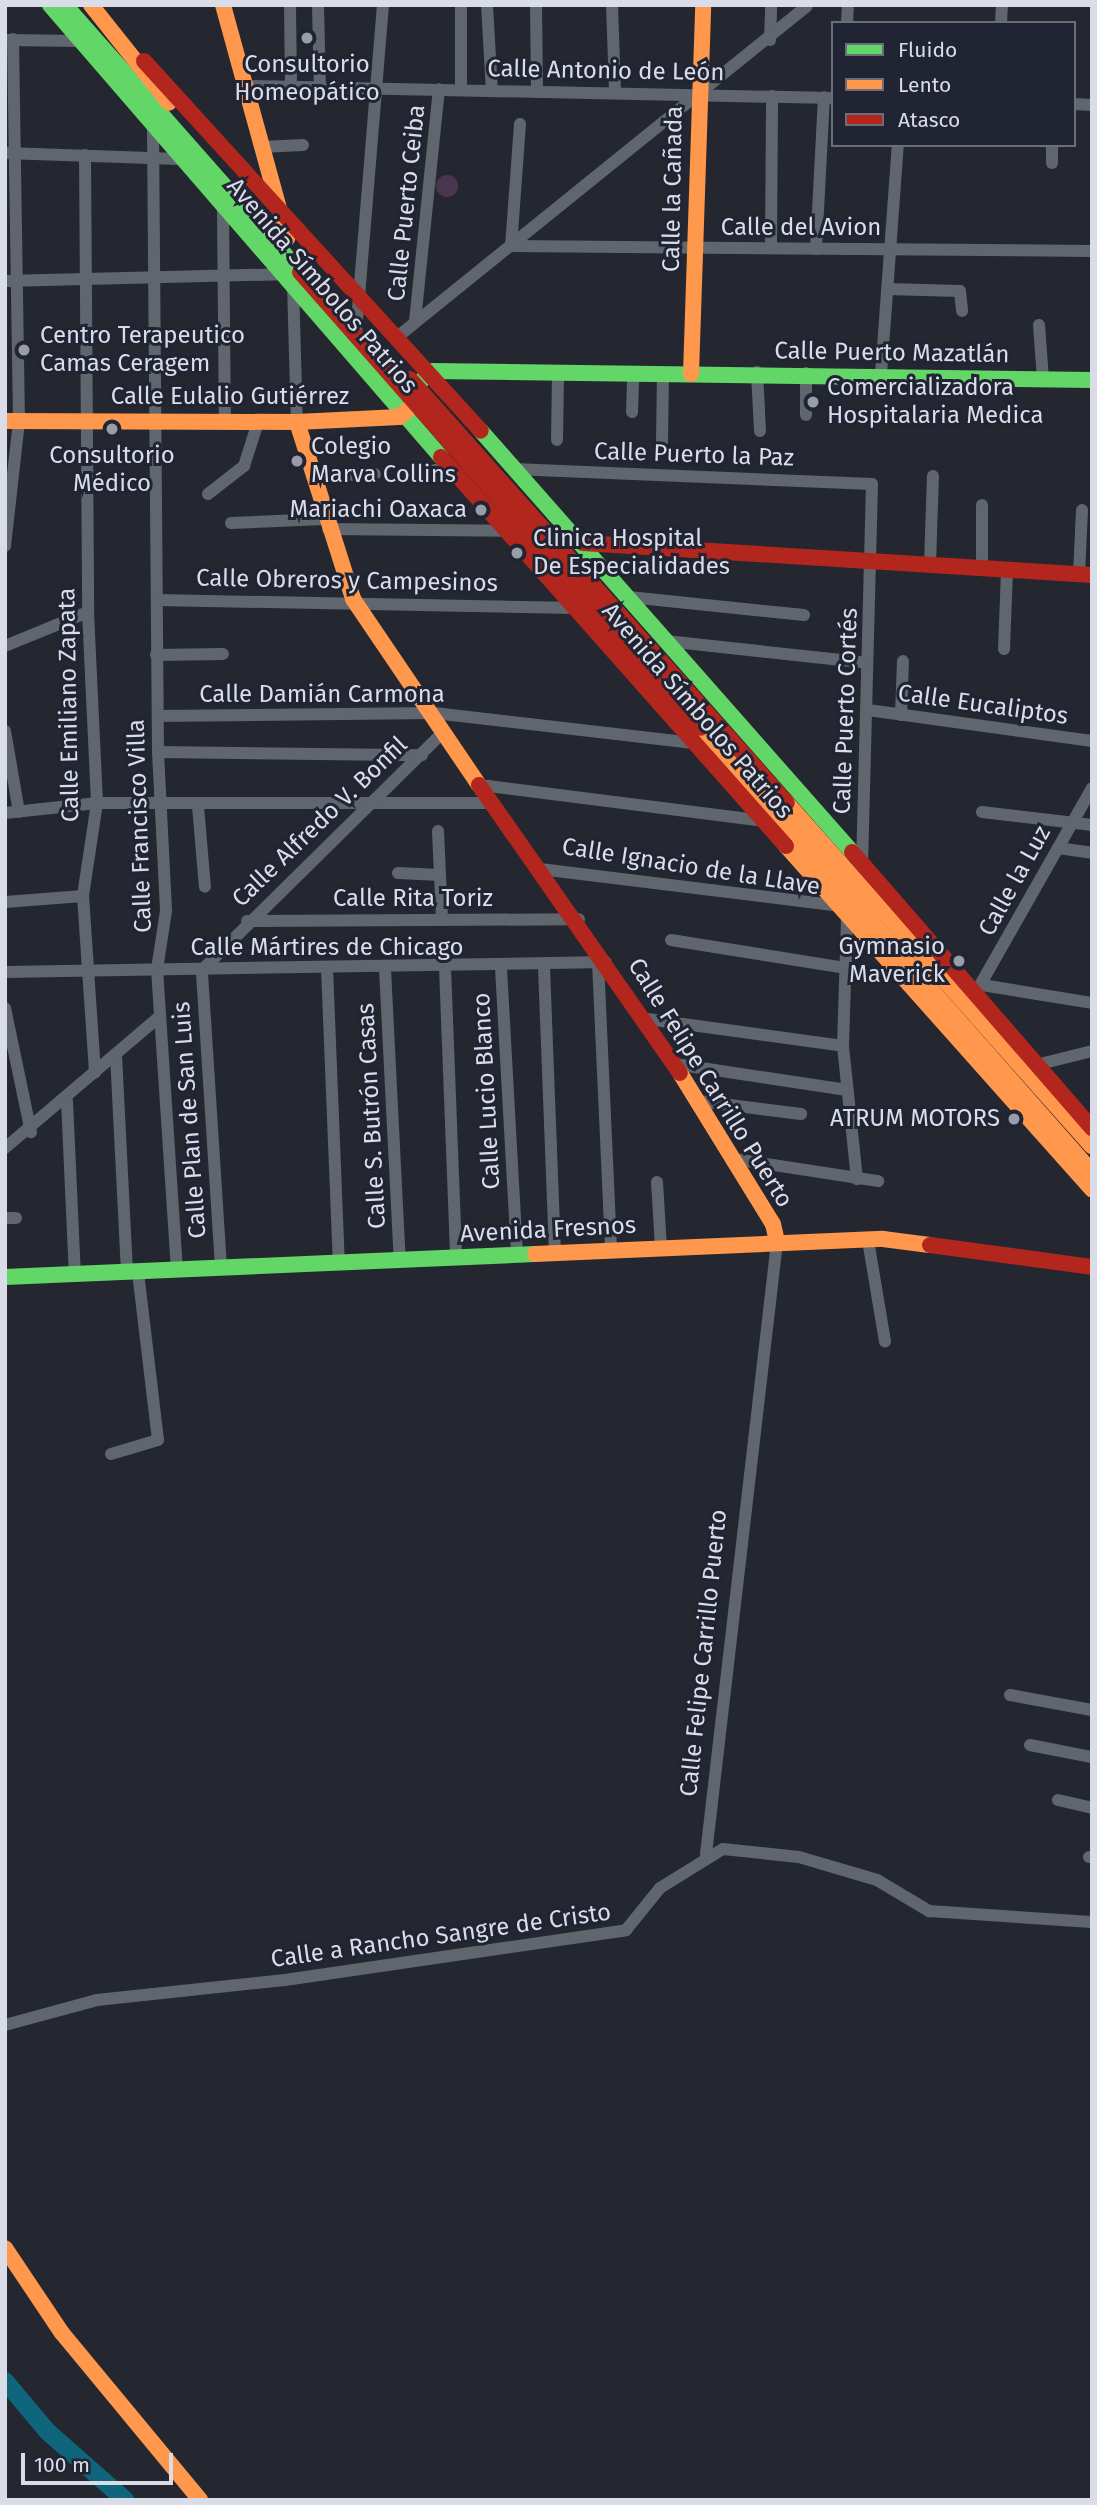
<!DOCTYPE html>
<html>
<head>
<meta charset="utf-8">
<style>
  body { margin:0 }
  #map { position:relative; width:1097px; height:2505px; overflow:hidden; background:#24272f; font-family:"Fira Sans",sans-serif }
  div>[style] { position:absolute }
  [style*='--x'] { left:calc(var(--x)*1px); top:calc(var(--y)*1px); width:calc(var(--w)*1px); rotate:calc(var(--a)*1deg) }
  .green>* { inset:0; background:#4b3650 }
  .round { border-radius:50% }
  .river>* { height:18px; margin:-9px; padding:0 9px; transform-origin:9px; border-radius:9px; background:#0f657b }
  .street>* { height:12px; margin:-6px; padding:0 6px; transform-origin:6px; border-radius:6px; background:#60666d }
  .fast>* { height:16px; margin:-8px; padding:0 8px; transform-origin:8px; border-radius:8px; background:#63d668 }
  .slow>* { height:16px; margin:-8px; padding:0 8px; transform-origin:8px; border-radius:8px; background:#ff974d }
  .jam>* { height:16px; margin:-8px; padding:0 8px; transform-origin:8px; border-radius:8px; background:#b3261e }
  .dots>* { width:19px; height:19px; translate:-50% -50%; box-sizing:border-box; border:4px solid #202433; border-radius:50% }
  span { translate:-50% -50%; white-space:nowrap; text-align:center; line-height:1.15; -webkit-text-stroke:6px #202433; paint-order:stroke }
  .poi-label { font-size:24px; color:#dadde8 }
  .left { translate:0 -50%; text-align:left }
  .right { translate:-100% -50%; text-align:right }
  .street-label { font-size:24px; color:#dadde8 }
  .frame { position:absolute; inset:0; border:7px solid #dadde8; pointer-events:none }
  .legend { position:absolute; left:831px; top:21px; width:245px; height:126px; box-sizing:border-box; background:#202433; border:2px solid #6a6e7b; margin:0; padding:9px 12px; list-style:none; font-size:21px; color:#dadde8 }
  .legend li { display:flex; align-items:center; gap:14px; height:35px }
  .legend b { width:35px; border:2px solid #6a6e7b }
  .scale { position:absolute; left:21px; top:2453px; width:152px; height:32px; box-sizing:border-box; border:4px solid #dadde8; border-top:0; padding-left:9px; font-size:21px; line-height:24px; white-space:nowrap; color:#dadde8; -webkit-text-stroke:5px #202433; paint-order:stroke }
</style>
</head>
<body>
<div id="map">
  <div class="green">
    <div class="round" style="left:436px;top:175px;width:22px;height:22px"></div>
  </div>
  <div class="river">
    <div style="--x:5;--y:2381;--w:67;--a:49.9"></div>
    <div style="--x:48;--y:2432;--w:103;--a:41.4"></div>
  </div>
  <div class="street">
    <div style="--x:290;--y:5;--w:84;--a:89.3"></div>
    <div style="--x:318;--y:5;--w:85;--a:88.7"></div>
    <div style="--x:461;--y:5;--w:85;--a:90"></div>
    <div style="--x:487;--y:5;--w:86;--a:86.7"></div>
    <div style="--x:536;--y:5;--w:87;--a:89.3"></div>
    <div style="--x:612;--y:5;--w:87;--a:88"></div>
    <div style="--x:847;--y:23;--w:18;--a:-87"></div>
    <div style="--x:1001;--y:23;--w:18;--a:-87"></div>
    <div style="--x:6;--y:40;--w:73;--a:0.8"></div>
    <div style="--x:770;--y:40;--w:35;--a:-88"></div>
    <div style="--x:248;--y:86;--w:585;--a:1.18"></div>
    <div style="--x:1074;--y:104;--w:18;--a:3"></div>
    <div style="--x:520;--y:124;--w:122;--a:94.2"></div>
    <div style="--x:511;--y:246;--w:581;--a:0.49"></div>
    <div style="--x:153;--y:130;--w:622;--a:89.54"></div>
    <div style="--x:158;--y:752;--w:159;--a:87.1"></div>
    <div style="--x:166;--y:911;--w:59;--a:98.8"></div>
    <div style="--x:157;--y:969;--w:301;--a:86.2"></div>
    <div style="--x:261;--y:147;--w:42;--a:-2.7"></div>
    <div style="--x:5;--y:153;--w:174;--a:2"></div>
    <div style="--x:85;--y:155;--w:457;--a:89.6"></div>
    <div style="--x:88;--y:612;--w:191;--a:87.3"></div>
    <div style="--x:97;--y:803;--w:94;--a:98.6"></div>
    <div style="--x:83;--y:896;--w:177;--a:86.1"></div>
    <div style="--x:1052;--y:163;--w:18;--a:-90"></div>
    <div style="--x:223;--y:208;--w:214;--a:89.5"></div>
    <div style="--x:771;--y:248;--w:152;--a:-89.6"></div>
    <div style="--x:816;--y:249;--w:152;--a:-87"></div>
    <div style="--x:5;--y:281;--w:278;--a:-1.4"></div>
    <div style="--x:293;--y:283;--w:139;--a:88.4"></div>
    <div style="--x:887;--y:289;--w:73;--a:1.6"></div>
    <div style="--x:960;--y:291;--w:20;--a:84"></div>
    <div style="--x:415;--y:321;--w:233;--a:-84.1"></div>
    <div style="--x:1039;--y:325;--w:54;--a:85.8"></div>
    <div style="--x:356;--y:333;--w:329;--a:-85.3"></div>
    <div style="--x:396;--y:338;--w:528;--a:-38.93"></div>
    <div style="--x:757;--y:372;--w:59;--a:87.1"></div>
    <div style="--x:806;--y:373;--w:42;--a:90"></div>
    <div style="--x:881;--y:374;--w:230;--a:-85.8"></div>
    <div style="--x:632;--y:412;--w:38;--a:-88"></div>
    <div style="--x:557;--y:440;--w:67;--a:-89.1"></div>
    <div style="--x:662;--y:442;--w:68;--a:-89.2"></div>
    <div style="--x:514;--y:469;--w:358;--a:2.4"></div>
    <div style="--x:872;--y:484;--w:378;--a:91.5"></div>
    <div style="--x:411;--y:474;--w:39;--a:-9"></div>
    <div style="--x:312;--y:476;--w:63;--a:-1.8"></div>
    <div style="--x:208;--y:494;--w:46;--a:-37.9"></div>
    <div style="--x:244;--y:466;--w:46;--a:-72.3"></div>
    <div style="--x:231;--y:523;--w:93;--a:-2.5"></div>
    <div style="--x:328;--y:529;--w:177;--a:0.6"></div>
    <div style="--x:5;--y:546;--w:126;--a:-83.6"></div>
    <div style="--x:19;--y:421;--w:382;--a:-90.9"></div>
    <div style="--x:930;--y:565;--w:89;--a:-88.1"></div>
    <div style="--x:982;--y:569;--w:64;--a:-90"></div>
    <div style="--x:1079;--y:574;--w:64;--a:-87.3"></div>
    <div style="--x:629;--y:597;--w:176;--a:5.9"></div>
    <div style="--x:157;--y:600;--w:419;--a:1.1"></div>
    <div style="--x:666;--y:641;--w:202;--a:6.2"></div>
    <div style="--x:5;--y:646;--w:90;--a:-22.3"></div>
    <div style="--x:1004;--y:649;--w:79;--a:-87.8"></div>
    <div style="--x:156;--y:655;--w:67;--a:-0.9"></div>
    <div style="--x:868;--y:710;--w:226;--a:7.9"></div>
    <div style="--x:901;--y:715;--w:54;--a:-87.9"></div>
    <div style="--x:158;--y:716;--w:276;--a:-0.6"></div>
    <div style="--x:434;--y:713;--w:261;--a:6.6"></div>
    <div style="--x:5;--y:731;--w:82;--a:80.2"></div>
    <div style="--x:158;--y:752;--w:264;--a:0.7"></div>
    <div style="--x:481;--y:791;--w:9;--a:-36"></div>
    <div style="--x:488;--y:786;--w:273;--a:7.2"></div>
    <div style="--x:198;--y:806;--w:81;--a:85.1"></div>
    <div style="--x:982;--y:812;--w:111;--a:6.7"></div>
    <div style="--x:5;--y:813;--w:93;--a:-6.2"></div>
    <div style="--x:97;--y:803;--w:393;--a:0"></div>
    <div style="--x:438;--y:831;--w:89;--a:87.4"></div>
    <div style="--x:1058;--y:848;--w:34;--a:8"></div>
    <div style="--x:540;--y:869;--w:297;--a:7"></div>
    <div style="--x:398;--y:873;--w:42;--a:2.7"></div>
    <div style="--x:5;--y:902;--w:78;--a:-4.4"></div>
    <div style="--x:847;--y:919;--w:127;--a:91.8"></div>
    <div style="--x:843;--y:1046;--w:134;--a:84"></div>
    <div style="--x:247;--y:921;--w:332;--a:-0.3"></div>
    <div style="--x:671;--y:940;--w:176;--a:9.1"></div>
    <div style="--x:598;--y:962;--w:288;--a:87.4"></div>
    <div style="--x:445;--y:967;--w:290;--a:87.8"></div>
    <div style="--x:544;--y:967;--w:285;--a:87.8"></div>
    <div style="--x:327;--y:968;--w:294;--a:87.7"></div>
    <div style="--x:501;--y:968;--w:287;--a:86.8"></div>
    <div style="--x:385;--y:969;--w:292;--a:87.1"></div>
    <div style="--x:5;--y:972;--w:601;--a:-0.95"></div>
    <div style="--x:982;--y:985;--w:111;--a:9.3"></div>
    <div style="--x:975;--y:994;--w:237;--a:-60.4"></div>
    <div style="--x:5;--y:1008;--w:127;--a:78.2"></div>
    <div style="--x:647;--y:1019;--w:198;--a:7.8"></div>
    <div style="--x:116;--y:1055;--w:218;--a:87.1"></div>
    <div style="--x:675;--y:1064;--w:174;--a:8.6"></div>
    <div style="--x:1036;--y:1065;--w:58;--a:-14"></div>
    <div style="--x:67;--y:1101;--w:174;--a:87.4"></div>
    <div style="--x:698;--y:1101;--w:104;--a:7.2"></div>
    <div style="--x:5;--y:1148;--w:202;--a:-40.4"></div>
    <div style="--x:734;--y:1159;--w:146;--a:8.7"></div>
    <div style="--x:657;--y:1182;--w:66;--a:86.5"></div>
    <div style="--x:5;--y:1218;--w:11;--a:0"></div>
    <div style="--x:868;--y:1240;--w:103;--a:80.5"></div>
    <div style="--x:221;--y:1267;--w:298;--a:-93.7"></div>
    <div style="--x:202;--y:970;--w:333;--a:-44.6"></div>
    <div style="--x:111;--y:1454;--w:49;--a:-16.6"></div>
    <div style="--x:158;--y:1440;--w:168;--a:-96.8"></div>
    <div style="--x:1010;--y:1695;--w:83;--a:10.4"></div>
    <div style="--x:1030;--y:1745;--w:63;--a:11"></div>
    <div style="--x:1058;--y:1800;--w:35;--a:13"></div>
    <div style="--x:706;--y:1854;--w:616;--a:-83.38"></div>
    <div style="--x:1089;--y:1857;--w:3;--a:0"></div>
    <div style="--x:5;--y:2025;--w:95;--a:-15.2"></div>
    <div style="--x:97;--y:2000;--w:189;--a:-6.1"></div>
    <div style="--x:285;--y:1980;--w:345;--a:-8.3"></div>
    <div style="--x:626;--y:1930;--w:54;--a:-51"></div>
    <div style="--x:660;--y:1888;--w:74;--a:-31.8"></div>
    <div style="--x:723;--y:1849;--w:76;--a:6"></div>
    <div style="--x:799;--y:1857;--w:81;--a:16.4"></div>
    <div style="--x:877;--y:1880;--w:61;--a:30.8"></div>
    <div style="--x:929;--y:1911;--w:163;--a:3.9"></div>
  </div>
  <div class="fast">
    <div style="--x:50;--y:5;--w:598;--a:49.14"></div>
    <div style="--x:65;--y:5;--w:356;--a:48.6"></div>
    <div style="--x:422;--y:380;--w:14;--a:-39"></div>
    <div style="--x:433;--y:371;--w:659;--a:0.78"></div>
    <div style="--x:481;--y:431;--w:561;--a:48.61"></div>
    <div style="--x:5;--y:1277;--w:530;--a:-2.48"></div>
  </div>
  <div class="slow">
    <div style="--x:91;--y:5;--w:125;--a:51.5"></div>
    <div style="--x:223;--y:5;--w:242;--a:74.6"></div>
    <div style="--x:691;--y:374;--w:369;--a:-88.1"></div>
    <div style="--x:5;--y:421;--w:292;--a:0.2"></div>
    <div style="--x:297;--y:422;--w:102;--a:-2.8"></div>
    <div style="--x:399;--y:417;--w:16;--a:-40"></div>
    <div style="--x:297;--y:422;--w:186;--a:72.4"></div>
    <div style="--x:353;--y:599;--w:225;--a:55.9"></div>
    <div style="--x:701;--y:728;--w:592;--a:48.63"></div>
    <div style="--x:787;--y:803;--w:459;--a:48.4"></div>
    <div style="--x:786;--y:846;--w:460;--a:48.3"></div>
    <div style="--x:680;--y:1073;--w:177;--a:58.4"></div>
    <div style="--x:773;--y:1224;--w:18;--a:77"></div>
    <div style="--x:535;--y:1254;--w:348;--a:-2.5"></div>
    <div style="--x:883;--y:1239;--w:47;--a:7.3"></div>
    <div style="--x:5;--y:2248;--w:102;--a:56.2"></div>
    <div style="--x:62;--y:2333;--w:217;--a:50.4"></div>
  </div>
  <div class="jam">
    <div style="--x:144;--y:61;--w:500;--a:47.67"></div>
    <div style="--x:300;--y:272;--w:607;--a:48.67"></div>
    <div style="--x:410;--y:379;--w:567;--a:48.36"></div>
    <div style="--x:441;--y:457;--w:520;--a:48.43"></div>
    <div style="--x:583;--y:543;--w:510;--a:3.6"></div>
    <div style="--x:479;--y:785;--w:351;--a:55.1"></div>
    <div style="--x:852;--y:852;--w:366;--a:49"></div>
    <div style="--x:930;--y:1245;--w:163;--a:7.7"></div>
  </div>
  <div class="dots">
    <div style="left:307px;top:38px;background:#9a9da7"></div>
    <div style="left:24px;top:350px;background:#9a9da7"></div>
    <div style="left:813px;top:402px;background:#9a9da7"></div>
    <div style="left:112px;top:429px;background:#9a9da7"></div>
    <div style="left:297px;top:461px;background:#9a9da7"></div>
    <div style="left:481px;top:510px;background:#9a9da7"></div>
    <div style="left:517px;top:553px;background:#9a9da7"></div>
    <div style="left:959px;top:961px;background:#9a9da7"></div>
    <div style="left:1014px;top:1119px;background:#9a9da7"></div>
  </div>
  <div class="poi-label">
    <span style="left:307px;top:79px">Consultorio<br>Homeopático</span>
    <span class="left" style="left:40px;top:350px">Centro Terapeutico<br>Camas Ceragem</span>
    <span class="left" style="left:827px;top:402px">Comercializadora<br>Hospitalaria Medica</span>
    <span class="left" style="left:311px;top:461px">Colegio<br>Marva Collins</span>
    <span style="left:112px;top:470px">Consultorio<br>Médico</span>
    <span class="right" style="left:467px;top:510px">Mariachi Oaxaca</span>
    <span class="left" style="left:533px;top:553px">Clinica Hospital<br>De Especialidades</span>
    <span class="right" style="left:945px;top:961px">Gymnasio<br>Maverick</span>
    <span class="right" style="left:1000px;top:1119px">ATRUM MOTORS</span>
  </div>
  <div class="street-label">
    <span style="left:606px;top:71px;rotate:1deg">Calle Antonio de León</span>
    <span style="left:673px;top:189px;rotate:-89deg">Calle la Cañada</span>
    <span style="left:407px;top:203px;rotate:-84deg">Calle Puerto Ceiba</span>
    <span style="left:801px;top:228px">Calle del Avion</span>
    <span style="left:322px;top:286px;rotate:49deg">Avenida Símbolos Patrios</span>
    <span style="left:892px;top:353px;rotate:1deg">Calle Puerto Mazatlán</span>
    <span style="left:230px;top:397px">Calle Eulalio Gutiérrez</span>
    <span style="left:694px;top:455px;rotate:2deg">Calle Puerto la Paz</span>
    <span style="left:347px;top:581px;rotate:1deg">Calle Obreros y Campesinos</span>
    <span style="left:322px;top:695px">Calle Damián Carmona</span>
    <span style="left:69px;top:705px;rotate:-91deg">Calle Emiliano Zapata</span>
    <span style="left:983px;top:705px;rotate:8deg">Calle Eucaliptos</span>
    <span style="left:697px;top:711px;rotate:49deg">Avenida Símbolos Patrios</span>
    <span style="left:846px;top:711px;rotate:-88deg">Calle Puerto Cortés</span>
    <span style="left:320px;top:822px;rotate:-44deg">Calle Alfredo V. Bonfil</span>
    <span style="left:140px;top:826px;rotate:-92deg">Calle Francisco Villa</span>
    <span style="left:691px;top:867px;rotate:9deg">Calle Ignacio de la Llave</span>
    <span style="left:1015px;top:881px;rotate:-61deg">Calle la Luz</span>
    <span style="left:413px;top:899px">Calle Rita Toriz</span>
    <span style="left:327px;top:948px">Calle Mártires de Chicago</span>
    <span style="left:710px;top:1083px;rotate:58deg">Calle Felipe Carrillo Puerto</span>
    <span style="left:487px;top:1091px;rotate:-93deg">Calle Lucio Blanco</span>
    <span style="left:372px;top:1116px;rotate:-93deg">Calle S. Butrón Casas</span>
    <span style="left:190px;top:1120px;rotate:-94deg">Calle Plan de San Luis</span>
    <span style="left:548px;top:1230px;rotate:-3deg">Avenida Fresnos</span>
    <span style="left:704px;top:1653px;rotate:-84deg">Calle Felipe Carrillo Puerto</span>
    <span style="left:441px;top:1936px;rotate:-8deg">Calle a Rancho Sangre de Cristo</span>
  </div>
  <div class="frame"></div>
  <ul class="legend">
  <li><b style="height:9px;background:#63d668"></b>Fluido</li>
  <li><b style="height:9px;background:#ff974d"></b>Lento</li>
  <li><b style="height:9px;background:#b3261e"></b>Atasco</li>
  </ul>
  <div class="scale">100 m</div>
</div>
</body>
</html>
